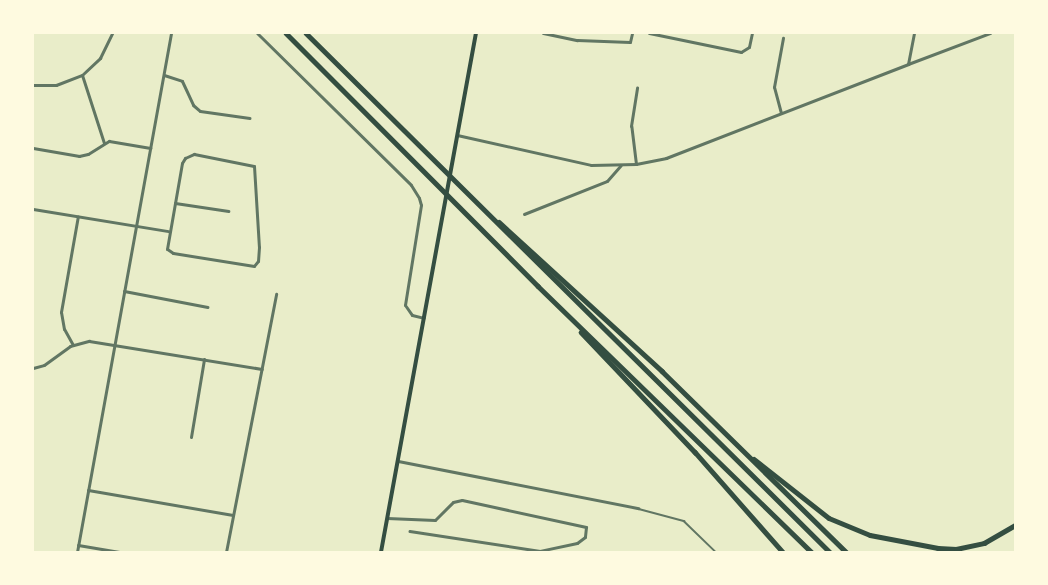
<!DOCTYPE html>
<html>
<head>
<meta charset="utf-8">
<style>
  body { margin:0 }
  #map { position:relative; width:1048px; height:585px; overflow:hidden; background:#e9edc9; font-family:"Sofia Sans Condensed",sans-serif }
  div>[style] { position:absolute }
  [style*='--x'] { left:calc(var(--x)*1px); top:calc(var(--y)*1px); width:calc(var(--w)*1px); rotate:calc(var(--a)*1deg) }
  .service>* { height:1.5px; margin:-0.75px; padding:0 0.75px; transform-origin:0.75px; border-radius:0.75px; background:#617663 }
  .minor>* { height:3px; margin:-1.5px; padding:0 1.5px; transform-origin:1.5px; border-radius:1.5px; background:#617663 }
  .tertiary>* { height:3px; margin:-1.5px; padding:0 1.5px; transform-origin:1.5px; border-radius:1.5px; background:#617663 }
  .secondary>* { height:4px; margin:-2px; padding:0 2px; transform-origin:2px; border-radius:2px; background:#344e41 }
  .motorway>* { height:4.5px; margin:-2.25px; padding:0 2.25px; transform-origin:2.25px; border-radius:2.25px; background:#344e41 }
  span { translate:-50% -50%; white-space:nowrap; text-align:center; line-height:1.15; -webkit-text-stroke:4.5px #fefae0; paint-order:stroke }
  .frame { position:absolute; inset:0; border:34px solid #fefae0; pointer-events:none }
</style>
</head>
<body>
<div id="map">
  <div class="service">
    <div style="--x:639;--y:509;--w:47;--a:14.9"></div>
    <div style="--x:684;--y:521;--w:45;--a:44.1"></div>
  </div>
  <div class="minor">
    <div style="--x:257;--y:33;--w:216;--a:44.6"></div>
    <div style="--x:411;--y:185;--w:15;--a:58"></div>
    <div style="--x:419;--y:198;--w:7;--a:74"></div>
    <div style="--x:421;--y:205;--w:101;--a:99.1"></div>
    <div style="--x:405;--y:305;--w:12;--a:55"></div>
    <div style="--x:412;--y:315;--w:12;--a:14"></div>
    <div style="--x:543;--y:33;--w:35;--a:12"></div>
    <div style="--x:577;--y:40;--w:53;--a:2.2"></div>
    <div style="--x:630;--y:42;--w:9;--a:-77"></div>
    <div style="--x:649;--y:33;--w:94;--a:11.7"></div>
    <div style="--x:741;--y:52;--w:9;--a:-32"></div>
    <div style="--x:749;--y:47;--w:14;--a:-78"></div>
    <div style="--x:908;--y:64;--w:88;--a:-20.7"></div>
    <div style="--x:164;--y:75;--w:19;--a:18"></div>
    <div style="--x:182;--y:81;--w:26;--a:65"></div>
    <div style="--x:193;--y:105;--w:9;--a:41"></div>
    <div style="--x:200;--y:111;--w:50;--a:8"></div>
    <div style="--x:33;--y:85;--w:23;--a:0"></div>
    <div style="--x:56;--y:85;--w:28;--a:-21"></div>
    <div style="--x:781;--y:113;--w:27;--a:-105"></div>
    <div style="--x:774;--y:87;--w:50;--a:-79.6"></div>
    <div style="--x:104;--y:143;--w:71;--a:-107.9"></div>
    <div style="--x:82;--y:75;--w:25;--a:-43"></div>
    <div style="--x:100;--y:58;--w:28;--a:-64"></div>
    <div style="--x:33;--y:148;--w:47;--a:9.9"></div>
    <div style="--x:79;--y:156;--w:9;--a:-13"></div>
    <div style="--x:88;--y:154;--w:25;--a:-32"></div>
    <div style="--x:109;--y:141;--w:42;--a:9.7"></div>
    <div style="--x:194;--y:154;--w:61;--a:11.3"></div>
    <div style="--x:254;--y:166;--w:81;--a:86.5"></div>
    <div style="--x:259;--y:247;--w:14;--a:94"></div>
    <div style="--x:258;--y:261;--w:6;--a:129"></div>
    <div style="--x:254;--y:266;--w:82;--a:-170.9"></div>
    <div style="--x:173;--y:253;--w:7;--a:-146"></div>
    <div style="--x:167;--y:249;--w:87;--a:-80.1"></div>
    <div style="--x:182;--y:163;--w:6;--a:-59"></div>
    <div style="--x:185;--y:158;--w:10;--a:-24"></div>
    <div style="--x:636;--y:164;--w:38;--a:-97"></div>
    <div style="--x:631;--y:126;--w:39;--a:-81"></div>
    <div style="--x:175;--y:203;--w:54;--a:8.6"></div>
    <div style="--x:33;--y:209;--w:137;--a:9.3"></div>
    <div style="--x:524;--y:214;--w:89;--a:-21.7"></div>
    <div style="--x:607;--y:181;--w:21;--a:-49"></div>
    <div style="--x:124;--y:291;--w:85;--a:10.9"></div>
    <div style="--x:73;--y:345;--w:18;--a:-119"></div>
    <div style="--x:64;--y:329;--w:17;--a:-100"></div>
    <div style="--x:61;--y:312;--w:97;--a:-80"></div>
    <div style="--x:33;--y:368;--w:11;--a:-15"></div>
    <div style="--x:44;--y:365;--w:32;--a:-36"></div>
    <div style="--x:70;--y:346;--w:20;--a:-15"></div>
    <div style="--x:89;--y:341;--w:175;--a:9.2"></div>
    <div style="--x:191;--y:437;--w:79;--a:-80.5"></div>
    <div style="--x:398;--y:461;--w:245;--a:11.1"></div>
    <div style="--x:88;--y:490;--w:147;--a:9.8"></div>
    <div style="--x:387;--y:518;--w:48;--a:2.4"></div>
    <div style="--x:435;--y:520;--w:25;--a:-45"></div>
    <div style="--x:453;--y:502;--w:9;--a:-13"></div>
    <div style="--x:462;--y:500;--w:127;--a:12.3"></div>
    <div style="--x:586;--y:527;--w:10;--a:96"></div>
    <div style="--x:585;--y:537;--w:10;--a:143"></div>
    <div style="--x:577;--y:543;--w:38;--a:168"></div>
    <div style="--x:540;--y:551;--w:132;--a:-171.3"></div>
    <div style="--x:78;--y:545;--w:42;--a:9.7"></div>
    <div style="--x:77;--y:552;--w:527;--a:-79.73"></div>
    <div style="--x:226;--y:552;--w:263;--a:-79"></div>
  </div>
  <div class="tertiary">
    <div style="--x:457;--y:135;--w:137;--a:12.6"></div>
    <div style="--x:591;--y:165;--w:45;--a:-1.3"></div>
    <div style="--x:636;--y:164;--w:31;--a:-11"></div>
    <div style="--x:666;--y:158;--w:260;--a:-21.2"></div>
    <div style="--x:908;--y:64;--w:32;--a:-79"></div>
  </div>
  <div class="secondary">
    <div style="--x:381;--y:552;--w:528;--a:-79.63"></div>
  </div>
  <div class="motorway">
    <div style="--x:286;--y:33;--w:357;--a:45.1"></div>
    <div style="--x:538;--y:286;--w:382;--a:44.2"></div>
    <div style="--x:306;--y:33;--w:738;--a:44.73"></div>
    <div style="--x:499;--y:222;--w:221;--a:42.4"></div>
    <div style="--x:662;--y:371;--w:258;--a:44.5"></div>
    <div style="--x:581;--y:332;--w:166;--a:46.5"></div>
    <div style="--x:695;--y:452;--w:133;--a:48.7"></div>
    <div style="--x:754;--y:459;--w:95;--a:38.2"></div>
    <div style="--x:829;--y:518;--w:44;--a:22.5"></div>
    <div style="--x:870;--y:535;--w:69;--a:10.8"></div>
    <div style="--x:938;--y:548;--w:18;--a:3"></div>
    <div style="--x:956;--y:549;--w:29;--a:-12"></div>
    <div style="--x:984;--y:543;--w:36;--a:-30"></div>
  </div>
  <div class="frame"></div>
</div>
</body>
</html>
